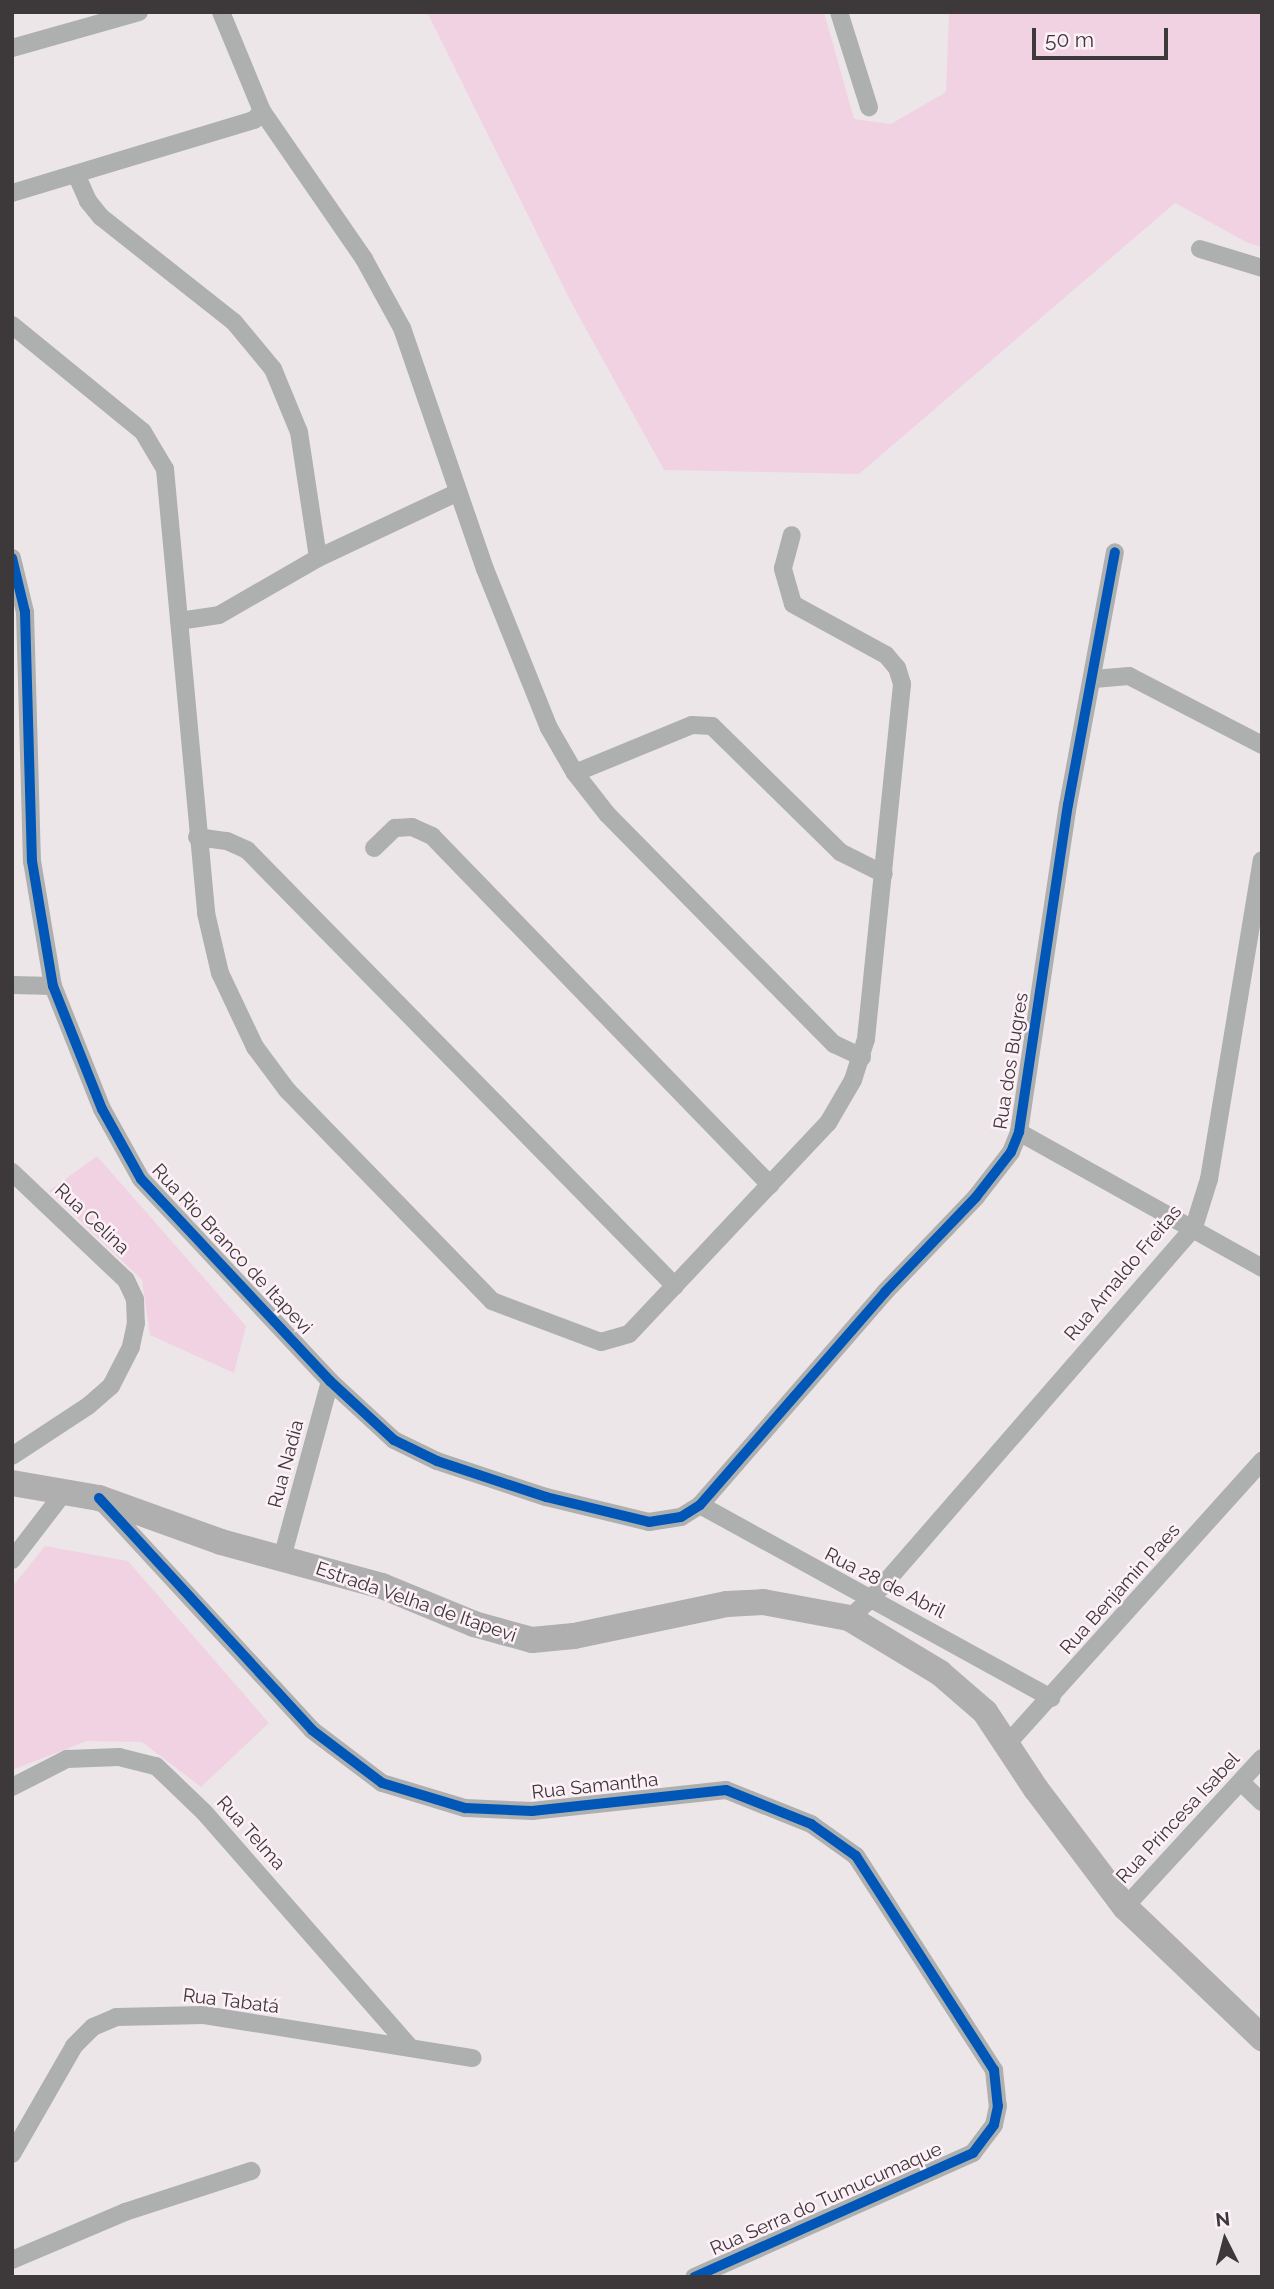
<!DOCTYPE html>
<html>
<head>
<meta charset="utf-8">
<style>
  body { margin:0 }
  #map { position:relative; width:1274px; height:2289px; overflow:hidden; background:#ede6e9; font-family:Raleway,sans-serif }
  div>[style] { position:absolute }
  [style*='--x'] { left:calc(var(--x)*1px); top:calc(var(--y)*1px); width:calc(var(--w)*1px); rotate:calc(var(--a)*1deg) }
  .green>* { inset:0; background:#f1d2e3 }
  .street>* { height:18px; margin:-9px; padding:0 9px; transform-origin:9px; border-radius:9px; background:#aeb0af }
  .secondary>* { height:26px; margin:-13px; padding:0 13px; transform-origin:13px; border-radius:13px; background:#afafaf }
  .cycleway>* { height:10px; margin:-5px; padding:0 5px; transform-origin:5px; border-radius:5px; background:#0057b8 }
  span { translate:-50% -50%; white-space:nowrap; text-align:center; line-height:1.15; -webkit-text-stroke:5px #fdf0f7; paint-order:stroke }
  .street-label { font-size:19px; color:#3d383a }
  .frame { position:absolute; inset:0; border:14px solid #3d383a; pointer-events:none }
  .north { position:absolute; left:1190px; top:2205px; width:70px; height:70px; -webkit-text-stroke:5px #fdf0f7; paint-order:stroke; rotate:354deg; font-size:19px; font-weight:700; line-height:28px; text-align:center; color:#3d383a }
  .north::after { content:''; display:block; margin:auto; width:24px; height:32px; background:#3d383a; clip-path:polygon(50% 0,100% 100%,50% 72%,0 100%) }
  .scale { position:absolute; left:1032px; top:28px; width:136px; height:32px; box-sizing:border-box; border:4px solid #3d383a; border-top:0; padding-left:9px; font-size:21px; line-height:24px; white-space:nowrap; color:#3d383a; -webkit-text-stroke:5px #fdf0f7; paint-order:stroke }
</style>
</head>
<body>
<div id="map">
  <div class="green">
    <div style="clip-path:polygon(427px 12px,824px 12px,854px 119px,891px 124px,946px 92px,949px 12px,1262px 12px,1262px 247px,1248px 243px,1175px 203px,859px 474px,664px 470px,571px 302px)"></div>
    <div style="clip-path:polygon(97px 1156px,246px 1326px,234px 1373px,150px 1335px,142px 1280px,49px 1191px)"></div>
    <div style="clip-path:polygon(45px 1546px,128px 1561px,269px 1723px,201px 1787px,142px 1742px,87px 1741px,12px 1770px,12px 1587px)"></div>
  </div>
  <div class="street">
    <div style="--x:221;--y:12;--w:107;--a:67.5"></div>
    <div style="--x:262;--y:111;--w:180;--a:55.4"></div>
    <div style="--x:364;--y:259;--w:79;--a:61.2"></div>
    <div style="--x:402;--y:328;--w:255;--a:71"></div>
    <div style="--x:485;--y:569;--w:171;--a:68.1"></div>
    <div style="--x:549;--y:728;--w:52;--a:60"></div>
    <div style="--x:575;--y:773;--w:52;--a:52"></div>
    <div style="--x:607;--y:814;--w:323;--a:45.4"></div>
    <div style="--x:834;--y:1044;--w:31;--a:25"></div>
    <div style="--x:839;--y:12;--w:100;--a:72.5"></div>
    <div style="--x:12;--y:48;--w:132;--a:-15.8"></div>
    <div style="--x:76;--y:174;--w:30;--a:66"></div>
    <div style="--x:88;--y:201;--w:21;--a:51"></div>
    <div style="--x:101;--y:217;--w:169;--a:38.3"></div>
    <div style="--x:234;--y:322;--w:61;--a:50.3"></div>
    <div style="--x:273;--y:369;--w:68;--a:67.6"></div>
    <div style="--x:299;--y:432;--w:127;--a:81.4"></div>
    <div style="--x:12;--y:193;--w:253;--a:-16.8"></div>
    <div style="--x:254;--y:120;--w:12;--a:-48"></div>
    <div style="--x:1200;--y:249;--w:65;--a:17"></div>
    <div style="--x:12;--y:325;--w:169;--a:39.2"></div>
    <div style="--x:143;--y:432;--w:43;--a:59.3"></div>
    <div style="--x:165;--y:469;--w:446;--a:84.7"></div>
    <div style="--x:206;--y:913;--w:62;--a:76.9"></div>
    <div style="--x:220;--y:973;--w:82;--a:64.7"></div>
    <div style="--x:255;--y:1047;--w:54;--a:53.3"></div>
    <div style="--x:287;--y:1090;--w:294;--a:45.8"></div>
    <div style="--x:492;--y:1301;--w:116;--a:20.6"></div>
    <div style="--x:601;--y:1342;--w:29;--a:-16"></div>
    <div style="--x:629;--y:1334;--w:290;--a:-46.7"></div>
    <div style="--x:828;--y:1123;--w:50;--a:-59.8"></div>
    <div style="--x:853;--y:1080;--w:43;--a:-72.4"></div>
    <div style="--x:866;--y:1039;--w:357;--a:-84.2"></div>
    <div style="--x:902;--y:684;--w:17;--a:-107"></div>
    <div style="--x:897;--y:668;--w:17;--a:-130"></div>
    <div style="--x:886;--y:655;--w:106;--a:-151.3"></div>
    <div style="--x:793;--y:604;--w:37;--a:-106"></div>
    <div style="--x:783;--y:568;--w:34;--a:-75"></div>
    <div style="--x:12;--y:558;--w:56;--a:76.5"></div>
    <div style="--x:25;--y:612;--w:249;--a:88.4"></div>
    <div style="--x:32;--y:861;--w:127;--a:80.5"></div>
    <div style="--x:53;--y:986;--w:132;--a:68.3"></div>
    <div style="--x:102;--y:1109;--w:80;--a:60.9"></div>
    <div style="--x:141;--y:1179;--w:277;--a:46.9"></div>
    <div style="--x:330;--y:1381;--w:87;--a:42.7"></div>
    <div style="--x:394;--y:1440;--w:48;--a:26"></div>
    <div style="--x:437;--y:1461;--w:115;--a:18.3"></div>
    <div style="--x:546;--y:1497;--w:106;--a:13.6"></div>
    <div style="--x:649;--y:1522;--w:32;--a:-9"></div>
    <div style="--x:681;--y:1517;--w:22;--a:-32"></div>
    <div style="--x:700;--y:1505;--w:282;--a:-49"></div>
    <div style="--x:885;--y:1292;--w:132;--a:-46.2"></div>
    <div style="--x:976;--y:1197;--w:57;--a:-52.1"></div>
    <div style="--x:1011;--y:1152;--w:22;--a:-68"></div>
    <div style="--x:1019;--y:1132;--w:331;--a:-81.5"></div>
    <div style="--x:1068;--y:805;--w:257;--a:-79.5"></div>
    <div style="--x:179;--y:621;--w:40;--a:-8.5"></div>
    <div style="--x:219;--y:615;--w:114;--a:-29.9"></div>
    <div style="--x:318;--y:558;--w:153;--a:-25.2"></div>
    <div style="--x:1094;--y:679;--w:35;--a:-5"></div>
    <div style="--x:1129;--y:676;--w:150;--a:27.4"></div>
    <div style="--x:575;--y:773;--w:126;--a:-22.3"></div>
    <div style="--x:692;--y:725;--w:20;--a:3"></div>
    <div style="--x:712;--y:726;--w:180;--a:44.5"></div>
    <div style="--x:840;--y:852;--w:49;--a:26.6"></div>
    <div style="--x:197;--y:837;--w:30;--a:8"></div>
    <div style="--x:227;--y:841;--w:22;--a:24"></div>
    <div style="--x:247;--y:850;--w:611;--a:45.53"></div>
    <div style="--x:374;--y:848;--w:29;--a:-44"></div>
    <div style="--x:395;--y:828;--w:17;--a:-3"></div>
    <div style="--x:412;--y:827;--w:22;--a:24"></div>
    <div style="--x:432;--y:836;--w:486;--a:45.9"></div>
    <div style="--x:12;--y:985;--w:41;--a:1.4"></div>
    <div style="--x:1019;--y:1132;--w:278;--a:29.2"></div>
    <div style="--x:12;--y:1172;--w:157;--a:43.5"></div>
    <div style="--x:126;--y:1280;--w:21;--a:65"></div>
    <div style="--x:135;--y:1299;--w:24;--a:88"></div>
    <div style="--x:136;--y:1323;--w:25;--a:102"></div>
    <div style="--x:131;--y:1347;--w:44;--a:117.1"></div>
    <div style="--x:111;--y:1386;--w:30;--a:139"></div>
    <div style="--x:88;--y:1406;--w:91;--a:146.7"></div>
    <div style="--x:101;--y:1501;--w:311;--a:47.3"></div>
    <div style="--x:312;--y:1730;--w:88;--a:37.1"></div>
    <div style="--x:382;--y:1783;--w:87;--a:16.8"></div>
    <div style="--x:465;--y:1808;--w:67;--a:2.6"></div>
    <div style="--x:532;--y:1811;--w:195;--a:-6.2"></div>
    <div style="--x:726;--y:1790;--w:92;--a:21.8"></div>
    <div style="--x:811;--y:1824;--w:55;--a:35.4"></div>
    <div style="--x:856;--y:1856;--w:255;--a:57.2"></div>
    <div style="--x:994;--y:2070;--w:36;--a:84"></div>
    <div style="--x:998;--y:2106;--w:19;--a:102"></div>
    <div style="--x:994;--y:2125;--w:35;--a:127"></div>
    <div style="--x:973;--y:2153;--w:305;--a:156"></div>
    <div style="--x:700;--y:1505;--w:401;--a:28.8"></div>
    <div style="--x:282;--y:1558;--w:183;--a:-74.8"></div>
    <div style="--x:12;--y:1560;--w:88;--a:-52.4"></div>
    <div style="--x:849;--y:1618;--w:29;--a:-41"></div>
    <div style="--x:871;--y:1599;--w:493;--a:-49"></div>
    <div style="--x:1194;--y:1227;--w:50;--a:-72.6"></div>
    <div style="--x:1209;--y:1179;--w:323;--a:-80.6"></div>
    <div style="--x:1008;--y:1743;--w:380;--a:-48"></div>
    <div style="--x:1241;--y:1782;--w:29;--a:44"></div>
    <div style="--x:12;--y:1787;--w:62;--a:-27"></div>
    <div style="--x:67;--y:1759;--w:52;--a:-2.2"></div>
    <div style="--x:119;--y:1757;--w:38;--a:14"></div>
    <div style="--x:156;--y:1766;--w:66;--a:43.8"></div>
    <div style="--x:204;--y:1812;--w:313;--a:48.8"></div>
    <div style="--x:1125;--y:1907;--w:202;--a:-47.4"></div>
    <div style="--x:12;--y:2154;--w:125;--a:-60.1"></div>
    <div style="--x:74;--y:2046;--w:27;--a:-45"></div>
    <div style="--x:93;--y:2027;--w:25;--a:-23"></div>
    <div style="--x:116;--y:2017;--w:88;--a:-1.3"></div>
    <div style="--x:204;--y:2015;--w:272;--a:9.1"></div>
    <div style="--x:12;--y:2260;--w:123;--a:-23"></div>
    <div style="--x:125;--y:2212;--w:133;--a:-18"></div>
  </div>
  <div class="secondary">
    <div style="--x:12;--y:1483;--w:88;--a:9.8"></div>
    <div style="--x:99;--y:1498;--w:130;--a:19.8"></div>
    <div style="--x:221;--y:1542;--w:167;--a:15.3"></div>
    <div style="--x:382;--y:1586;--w:100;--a:22.4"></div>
    <div style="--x:474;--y:1624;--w:60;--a:15.4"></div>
    <div style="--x:532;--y:1640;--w:42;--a:-5.4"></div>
    <div style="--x:574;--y:1636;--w:156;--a:-11.8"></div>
    <div style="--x:727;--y:1604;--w:36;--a:-3"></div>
    <div style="--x:763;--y:1602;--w:87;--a:10.5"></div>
    <div style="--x:849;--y:1618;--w:106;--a:31.1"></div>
    <div style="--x:940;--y:1673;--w:60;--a:40.9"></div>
    <div style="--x:985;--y:1712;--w:92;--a:56.5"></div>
    <div style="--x:1036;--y:1789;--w:148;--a:53"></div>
    <div style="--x:1125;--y:1907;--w:190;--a:43.7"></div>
  </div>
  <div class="cycleway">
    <div style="--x:12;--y:558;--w:56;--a:76.5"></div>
    <div style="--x:25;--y:612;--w:249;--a:88.4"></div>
    <div style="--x:32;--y:861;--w:127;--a:80.5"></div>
    <div style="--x:53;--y:986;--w:132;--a:68.3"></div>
    <div style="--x:102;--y:1109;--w:80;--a:60.9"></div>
    <div style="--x:141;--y:1179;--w:277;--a:46.9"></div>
    <div style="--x:330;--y:1381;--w:87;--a:42.7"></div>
    <div style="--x:394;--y:1440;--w:48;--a:26"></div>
    <div style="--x:437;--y:1461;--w:115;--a:18.3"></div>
    <div style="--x:546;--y:1497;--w:106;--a:13.6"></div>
    <div style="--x:649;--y:1522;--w:32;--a:-9"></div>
    <div style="--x:681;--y:1517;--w:22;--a:-32"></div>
    <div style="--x:700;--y:1505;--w:282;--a:-49"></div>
    <div style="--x:885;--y:1292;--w:132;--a:-46.2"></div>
    <div style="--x:976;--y:1197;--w:57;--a:-52.1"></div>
    <div style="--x:1011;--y:1152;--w:22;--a:-68"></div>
    <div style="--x:1019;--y:1132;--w:331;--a:-81.5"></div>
    <div style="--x:1068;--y:805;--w:257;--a:-79.5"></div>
    <div style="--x:99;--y:1498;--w:315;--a:47.4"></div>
    <div style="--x:312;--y:1730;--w:88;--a:37.1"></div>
    <div style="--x:382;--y:1783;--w:87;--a:16.8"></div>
    <div style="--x:465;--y:1808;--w:67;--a:2.6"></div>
    <div style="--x:532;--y:1811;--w:195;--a:-6.2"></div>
    <div style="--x:726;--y:1790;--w:92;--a:21.8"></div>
    <div style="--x:811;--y:1824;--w:55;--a:35.4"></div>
    <div style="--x:856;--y:1856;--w:255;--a:57.2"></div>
    <div style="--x:994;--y:2070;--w:36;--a:84"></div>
    <div style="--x:998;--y:2106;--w:19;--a:102"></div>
    <div style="--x:994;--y:2125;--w:35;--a:127"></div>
    <div style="--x:973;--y:2153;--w:305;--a:156"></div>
  </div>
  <div class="street-label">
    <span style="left:1011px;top:1061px;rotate:-81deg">Rua dos Bugres</span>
    <span style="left:92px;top:1219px;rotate:43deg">Rua Celina</span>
    <span style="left:232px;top:1249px;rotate:47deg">Rua Rio Branco de Itapevi</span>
    <span style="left:1123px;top:1273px;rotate:-50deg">Rua Arnaldo Freitas</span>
    <span style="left:286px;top:1464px;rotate:-75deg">Rua Nadia</span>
    <span style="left:885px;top:1583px;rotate:27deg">Rua 28 de Abril</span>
    <span style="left:1120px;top:1589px;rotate:-48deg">Rua Benjamin Paes</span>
    <span style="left:416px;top:1602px;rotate:19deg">Estrada Velha de Itapevi</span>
    <span style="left:595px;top:1786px;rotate:-6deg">Rua Samantha</span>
    <span style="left:1178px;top:1818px;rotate:-47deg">Rua Princesa Isabel</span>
    <span style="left:251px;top:1833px;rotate:48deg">Rua Telma</span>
    <span style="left:231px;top:2001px;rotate:7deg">Rua Tabatá</span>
    <span style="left:826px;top:2199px;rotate:-24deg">Rua Serra do Tumucumaque</span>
  </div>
  <div class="frame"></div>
  <div class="north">N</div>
  <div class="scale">50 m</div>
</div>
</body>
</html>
